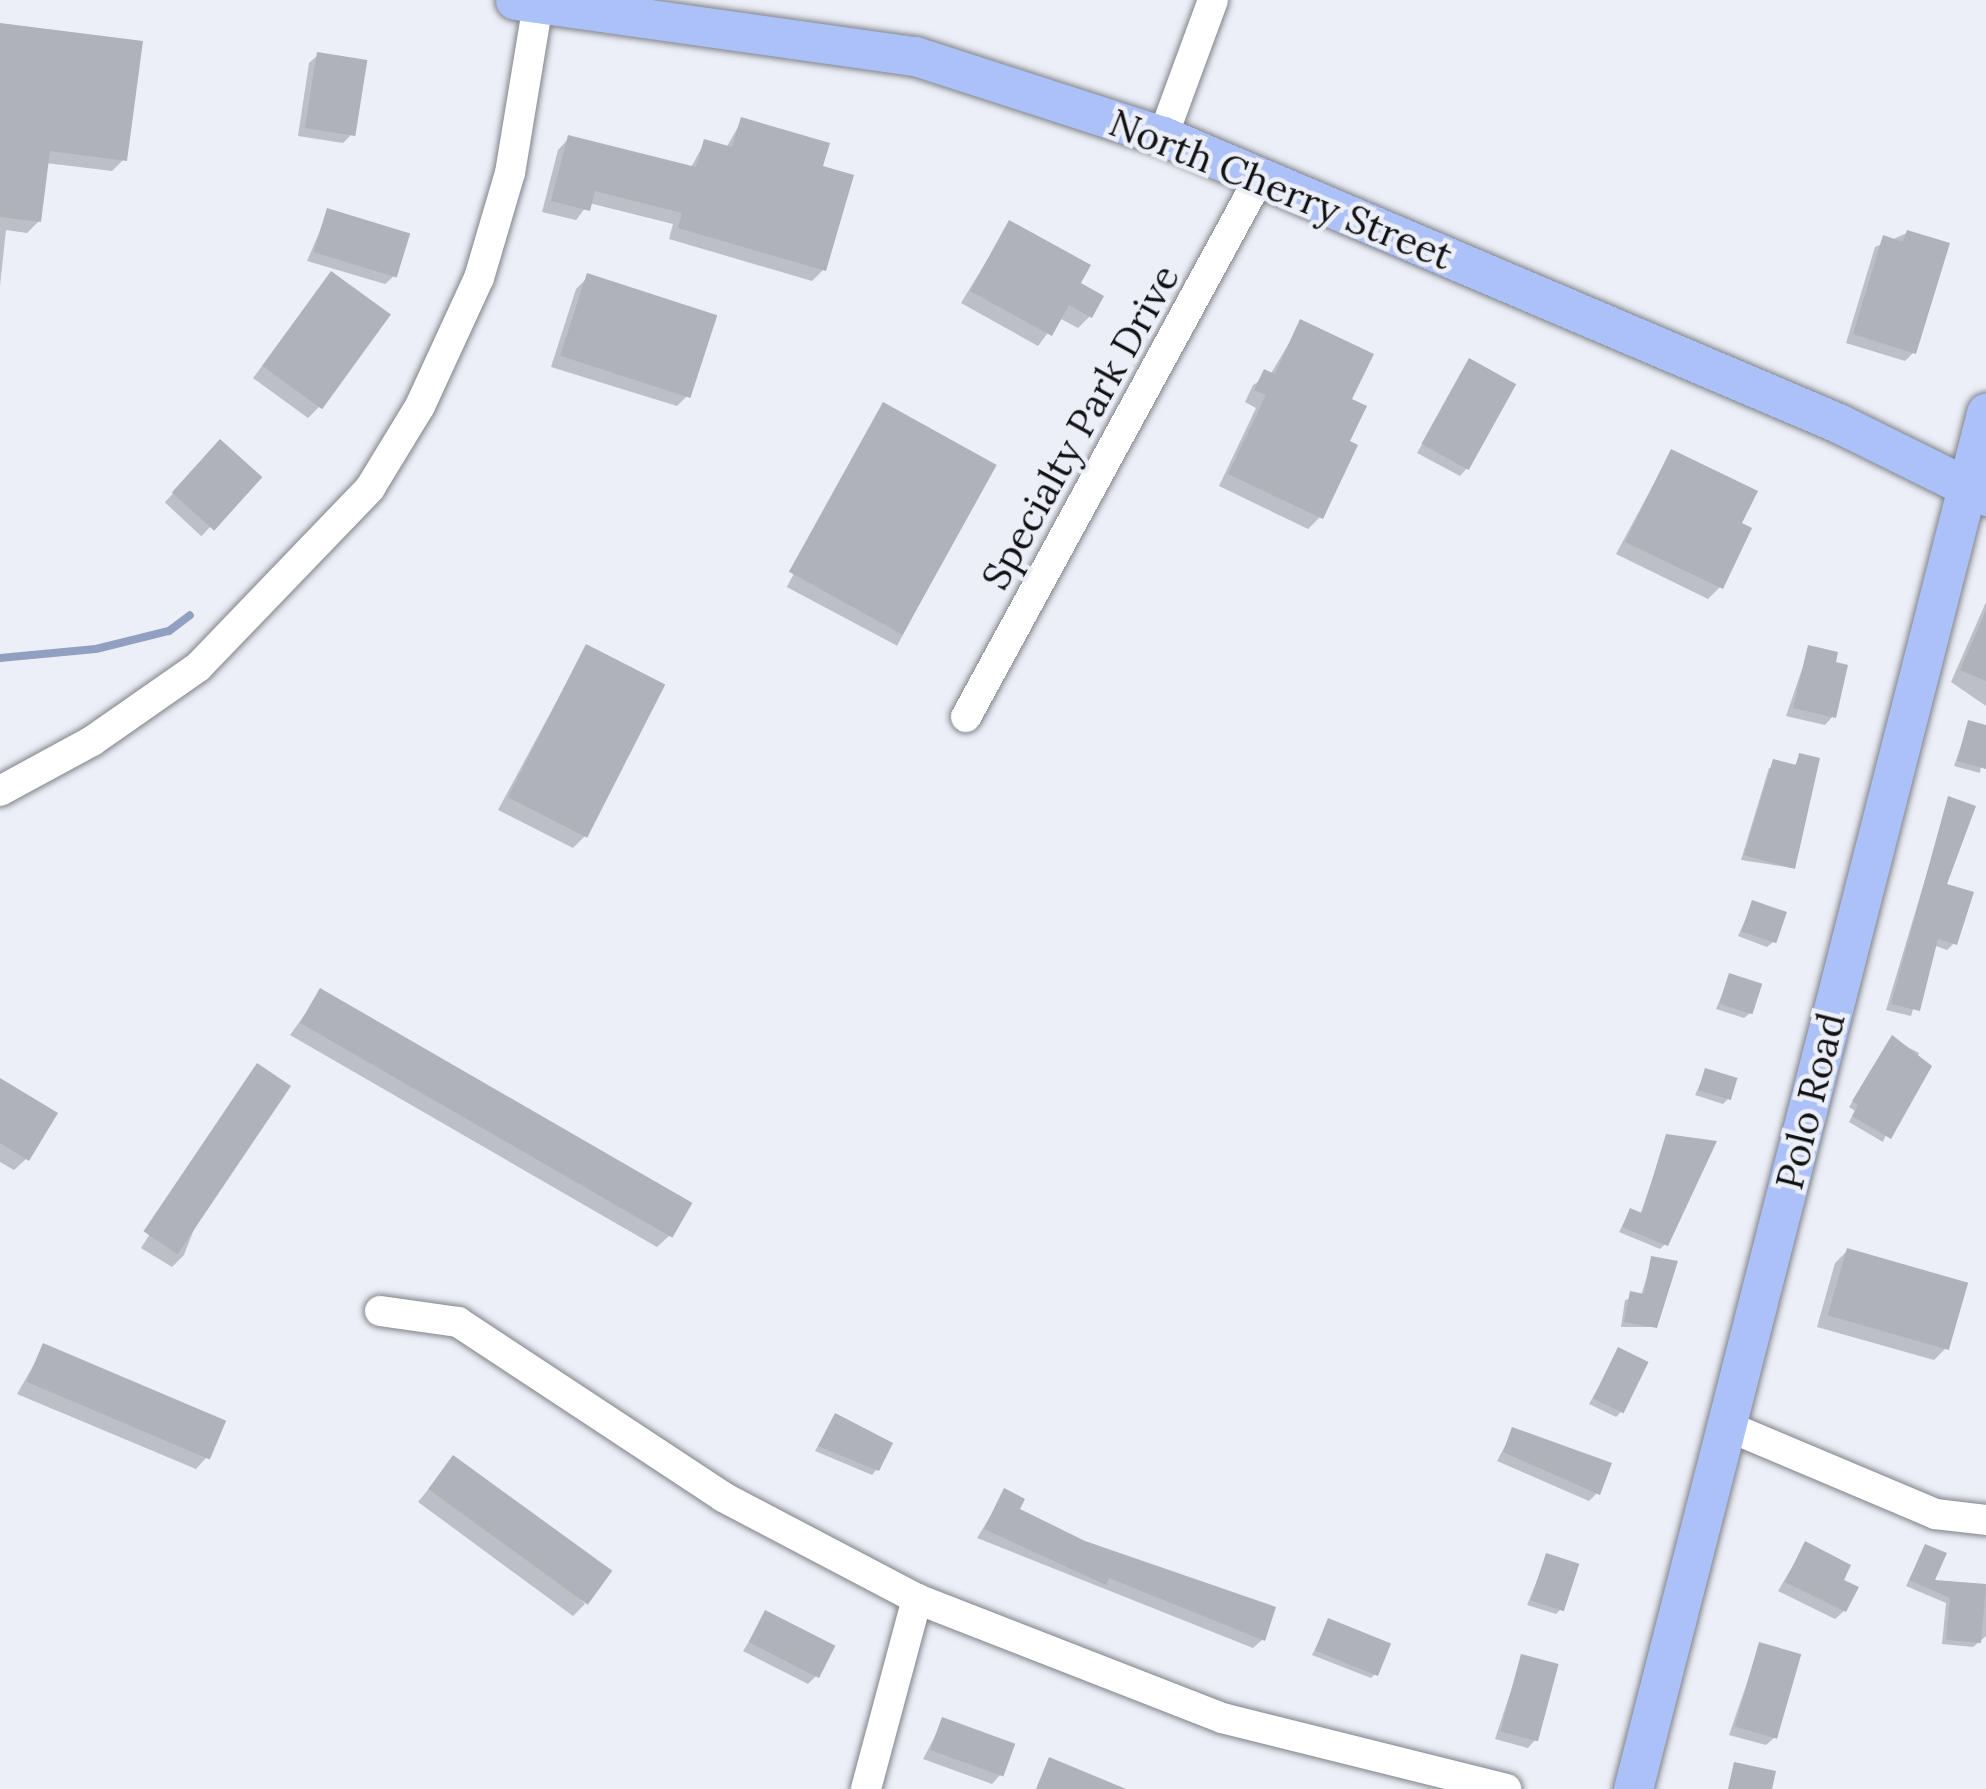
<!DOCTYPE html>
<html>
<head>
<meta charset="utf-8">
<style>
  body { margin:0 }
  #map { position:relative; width:1986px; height:1789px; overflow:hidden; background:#eceff7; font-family:Lora,serif }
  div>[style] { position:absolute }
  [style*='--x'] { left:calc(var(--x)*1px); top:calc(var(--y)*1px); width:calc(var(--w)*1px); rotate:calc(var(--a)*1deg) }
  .shadow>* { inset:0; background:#0003; transform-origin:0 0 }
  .stream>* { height:8px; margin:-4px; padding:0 4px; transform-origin:4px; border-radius:4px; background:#919fc0 }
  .building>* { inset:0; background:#afb2b8; transform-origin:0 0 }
  .roads { filter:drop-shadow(0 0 3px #808389) drop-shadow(0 0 3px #808389) }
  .minor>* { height:30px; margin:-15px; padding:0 15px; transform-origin:15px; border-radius:15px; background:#fff }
  .major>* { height:39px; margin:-19.5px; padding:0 19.5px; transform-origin:19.5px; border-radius:19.5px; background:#acc1f8 }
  span { translate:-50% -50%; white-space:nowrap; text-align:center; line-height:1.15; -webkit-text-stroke:9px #eceff7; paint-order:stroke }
  .street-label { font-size:39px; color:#111215 }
</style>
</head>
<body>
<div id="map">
  <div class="shadow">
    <div style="clip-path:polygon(0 24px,124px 159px,112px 171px,46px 163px,39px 221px,27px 233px,6px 230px,0 286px)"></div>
    <div style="clip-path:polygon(318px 55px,351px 135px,343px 143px,298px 136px,309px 63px)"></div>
    <div style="clip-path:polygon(742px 120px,820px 168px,823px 270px,812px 281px,669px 239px,673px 224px,589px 203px,576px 220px,542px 212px,558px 150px,569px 138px,690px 169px,705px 142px,726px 148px)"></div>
    <div style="clip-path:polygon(328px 212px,394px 276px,385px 284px,307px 261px)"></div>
    <div style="clip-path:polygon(1009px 224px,1077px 285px,1090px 316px,1078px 328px,1059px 318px,1038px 346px,961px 303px)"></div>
    <div style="clip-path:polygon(1907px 233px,1914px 352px,1905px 361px,1846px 343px,1875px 247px)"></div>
    <div style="clip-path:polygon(588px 277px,689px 394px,677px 406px,551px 367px,576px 289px)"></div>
    <div style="clip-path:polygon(320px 287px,319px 407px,308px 418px,253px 378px)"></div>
    <div style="clip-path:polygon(1301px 323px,1348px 400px,1320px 517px,1308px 529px,1219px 486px,1256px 408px,1245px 402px,1253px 385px,1270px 375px)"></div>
    <div style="clip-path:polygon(1469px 362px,1468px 467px,1460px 476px,1417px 453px)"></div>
    <div style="left:883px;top:406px;width:125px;height:205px;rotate:28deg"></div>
    <div style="left:220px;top:443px;width:50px;height:81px;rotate:43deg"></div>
    <div style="clip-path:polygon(1671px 452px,1738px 525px,1720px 587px,1708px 599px,1616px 554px)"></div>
    <div style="clip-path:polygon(1986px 602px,1986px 706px,1951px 682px)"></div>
    <div style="clip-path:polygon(586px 647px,585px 836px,573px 848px,498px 810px)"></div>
    <div style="clip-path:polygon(1809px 649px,1833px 716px,1825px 725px,1786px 716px)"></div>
    <div style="clip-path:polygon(1969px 723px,1986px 728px,1980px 773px,1954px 766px)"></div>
    <div style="clip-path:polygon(1800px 756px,1792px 868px,1741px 860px,1769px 768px,1794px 767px)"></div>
    <div style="clip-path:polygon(1949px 799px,1944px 886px,1954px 943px,1947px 950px,1933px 945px,1911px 1016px,1886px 1010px)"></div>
    <div style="clip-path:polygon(1753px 903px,1773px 942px,1767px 947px,1738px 936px)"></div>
    <div style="clip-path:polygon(1730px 977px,1750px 1013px,1744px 1018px,1716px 1009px)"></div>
    <div style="clip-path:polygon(321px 992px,689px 1201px,669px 1236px,657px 1247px,290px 1035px)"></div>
    <div style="clip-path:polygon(1892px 1039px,1919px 1053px,1883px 1142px,1849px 1122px,1855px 1111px,1849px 1107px)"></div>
    <div style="clip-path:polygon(257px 1066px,184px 1255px,172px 1267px,141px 1248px)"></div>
    <div style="clip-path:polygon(1706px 1071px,1728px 1099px,1723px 1104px,1695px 1095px)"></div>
    <div style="clip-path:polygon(0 1082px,26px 1159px,14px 1170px,0 1162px)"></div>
    <div style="clip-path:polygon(1667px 1137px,1665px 1244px,1660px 1249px,1619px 1232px,1630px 1211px,1640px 1215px)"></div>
    <div style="clip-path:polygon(1847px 1251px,1946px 1348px,1934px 1360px,1817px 1327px,1835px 1263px)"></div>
    <div style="clip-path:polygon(1652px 1259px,1654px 1327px,1621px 1327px,1625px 1300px,1641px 1296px)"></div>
    <div style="clip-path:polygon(44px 1347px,207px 1457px,196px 1469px,17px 1394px)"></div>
    <div style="clip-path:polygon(1619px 1351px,1621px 1412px,1616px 1417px,1589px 1404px)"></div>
    <div style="clip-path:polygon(835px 1417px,877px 1469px,872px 1475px,815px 1451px)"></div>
    <div style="clip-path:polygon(1513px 1431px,1597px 1493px,1589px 1501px,1497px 1461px)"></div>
    <div style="clip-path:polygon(453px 1459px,585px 1604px,573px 1616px,418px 1502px)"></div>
    <div style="clip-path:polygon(1005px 1492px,1016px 1510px,1084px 1544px,1273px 1609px,1262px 1640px,1253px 1648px,977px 1538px)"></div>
    <div style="clip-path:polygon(1805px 1545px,1840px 1581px,1844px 1611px,1835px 1619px,1778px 1591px)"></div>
    <div style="clip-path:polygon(1925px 1547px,1931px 1582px,1986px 1587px,1986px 1636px,1973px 1647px,1942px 1644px,1946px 1603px,1906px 1586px)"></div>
    <div style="clip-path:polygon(1547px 1556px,1561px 1609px,1556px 1614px,1527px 1605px)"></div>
    <div style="clip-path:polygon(766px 1614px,817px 1675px,808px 1684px,743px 1651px)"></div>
    <div style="clip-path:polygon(1329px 1622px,1376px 1673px,1371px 1678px,1312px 1655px)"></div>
    <div style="clip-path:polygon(1760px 1645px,1775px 1737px,1766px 1745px,1729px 1735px)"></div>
    <div style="clip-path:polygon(1522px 1657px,1536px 1739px,1528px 1748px,1495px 1739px)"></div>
    <div style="clip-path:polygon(943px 1721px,1000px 1775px,992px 1784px,923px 1759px)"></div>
  </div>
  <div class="stream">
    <div style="--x:0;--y:658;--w:96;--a:-5.4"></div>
    <div style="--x:96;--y:649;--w:75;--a:-13.9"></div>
    <div style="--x:169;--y:631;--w:26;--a:-37"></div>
  </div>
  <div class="building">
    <div style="clip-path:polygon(0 23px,143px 41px,127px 161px,50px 151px,41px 222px,0 217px)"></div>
    <div style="left:317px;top:52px;width:51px;height:77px;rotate:9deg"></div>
    <div style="clip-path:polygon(741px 117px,830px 143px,823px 166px,854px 175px,826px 271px,678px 228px,682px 213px,595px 191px,590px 211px,551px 201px,568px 135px,696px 167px,704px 139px,732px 147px)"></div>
    <div style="left:327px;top:208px;width:87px;height:46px;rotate:17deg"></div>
    <div style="clip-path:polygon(1009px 220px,1091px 265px,1081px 283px,1104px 296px,1092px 318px,1069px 305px,1052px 336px,970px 291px)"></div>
    <div style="clip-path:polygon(1907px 230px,1950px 243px,1916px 354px,1853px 334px,1883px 235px,1903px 242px)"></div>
    <div style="left:331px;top:271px;width:74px;height:117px;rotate:36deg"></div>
    <div style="left:587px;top:273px;width:137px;height:87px;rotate:18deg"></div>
    <div style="clip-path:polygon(1300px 319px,1374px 354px,1352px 399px,1367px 406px,1350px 441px,1358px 445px,1323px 519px,1228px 474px,1266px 395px,1254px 390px,1264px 369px,1275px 374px)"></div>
    <div style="left:1469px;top:358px;width:54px;height:98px;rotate:29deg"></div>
    <div style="left:883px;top:402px;width:130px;height:194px;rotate:29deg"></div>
    <div style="left:220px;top:439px;width:57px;height:72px;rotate:42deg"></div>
    <div style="clip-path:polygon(1671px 449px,1758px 491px,1742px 523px,1752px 528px,1723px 589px,1625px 542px)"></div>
    <div style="clip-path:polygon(1986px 610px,1986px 681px,1960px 670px)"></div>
    <div style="left:586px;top:644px;width:89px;height:172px;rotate:27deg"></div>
    <div style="clip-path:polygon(1808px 645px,1838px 652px,1836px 662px,1848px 665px,1836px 718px,1793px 708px)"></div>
    <div style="clip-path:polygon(1968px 720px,1986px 725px,1986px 769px,1957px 761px)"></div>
    <div style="clip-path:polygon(1799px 753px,1820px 758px,1795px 869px,1744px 855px,1773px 759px,1796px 765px)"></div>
    <div style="clip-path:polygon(1948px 796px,1976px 806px,1947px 884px,1974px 892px,1957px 945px,1938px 939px,1920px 1011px,1891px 1004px)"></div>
    <div style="left:1752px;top:900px;width:37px;height:33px;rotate:19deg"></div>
    <div style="left:1729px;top:973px;width:35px;height:32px;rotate:18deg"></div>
    <div style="left:320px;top:988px;width:430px;height:40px;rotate:30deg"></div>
    <div style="clip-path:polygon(1892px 1035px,1932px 1066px,1891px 1139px,1852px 1116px,1858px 1105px,1852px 1101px)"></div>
    <div style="left:257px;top:1063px;width:41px;height:203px;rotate:34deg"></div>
    <div style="left:1705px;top:1068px;width:34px;height:23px;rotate:17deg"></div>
    <div style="clip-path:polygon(0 1078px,58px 1113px,29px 1161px,0 1143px)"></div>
    <div style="clip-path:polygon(1666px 1134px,1717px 1141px,1668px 1246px,1622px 1227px,1630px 1208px,1642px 1213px)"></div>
    <div style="left:1847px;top:1248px;width:126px;height:70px;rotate:16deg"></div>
    <div style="clip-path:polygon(1651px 1256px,1678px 1261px,1657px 1328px,1624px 1322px,1630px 1291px,1644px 1294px)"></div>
    <div style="left:43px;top:1343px;width:199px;height:42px;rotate:23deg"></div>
    <div style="left:1618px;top:1347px;width:34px;height:57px;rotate:26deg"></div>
    <div style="clip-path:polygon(835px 1413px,893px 1443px,879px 1471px,818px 1446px)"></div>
    <div style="clip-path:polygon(1512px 1427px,1612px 1463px,1600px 1495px,1503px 1452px)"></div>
    <div style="left:453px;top:1455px;width:197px;height:42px;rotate:36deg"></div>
    <div style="clip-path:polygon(1004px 1488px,1025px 1499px,1020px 1509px,1085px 1541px,1276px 1607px,1265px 1641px,1109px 1578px,1106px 1585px,984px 1529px)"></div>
    <div style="clip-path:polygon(1805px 1541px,1851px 1565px,1844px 1580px,1859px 1587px,1846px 1612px,1785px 1582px)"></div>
    <div style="clip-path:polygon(1925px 1544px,1947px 1553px,1935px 1580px,1986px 1584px,1981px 1643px,1946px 1640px,1950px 1598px,1909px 1580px)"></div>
    <div style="left:1546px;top:1553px;width:35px;height:50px;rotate:18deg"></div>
    <div style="left:765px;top:1610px;width:79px;height:36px;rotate:27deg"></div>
    <div style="left:1328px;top:1618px;width:68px;height:35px;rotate:22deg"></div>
    <div style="left:1759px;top:1642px;width:44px;height:88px;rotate:16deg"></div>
    <div style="left:1521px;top:1654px;width:39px;height:80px;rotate:15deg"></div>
    <div style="left:942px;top:1717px;width:78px;height:35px;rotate:20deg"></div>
    <div style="clip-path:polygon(1049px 1757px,1126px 1789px,1036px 1789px)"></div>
    <div style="clip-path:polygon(1734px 1762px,1776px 1771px,1772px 1789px,1728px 1789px)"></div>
  </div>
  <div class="roads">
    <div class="minor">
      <div style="--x:1163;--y:136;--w:145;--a:-69.8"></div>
      <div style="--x:966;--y:717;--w:617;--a:-61.44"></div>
      <div style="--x:0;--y:791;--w:105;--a:-28.5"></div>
      <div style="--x:92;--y:741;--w:129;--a:-34.9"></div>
      <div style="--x:198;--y:667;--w:248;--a:-46.1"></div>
      <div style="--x:370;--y:488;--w:96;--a:-58.6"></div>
      <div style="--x:420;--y:406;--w:141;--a:-65.3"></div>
      <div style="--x:479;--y:278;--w:109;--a:-73.6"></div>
      <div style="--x:510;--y:173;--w:172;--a:-80.6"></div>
      <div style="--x:380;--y:1311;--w:79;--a:8"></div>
      <div style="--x:458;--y:1322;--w:318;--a:33.4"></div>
      <div style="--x:723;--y:1497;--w:219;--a:27.7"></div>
      <div style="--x:917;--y:1599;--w:327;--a:21.3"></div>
      <div style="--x:1222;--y:1718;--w:293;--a:14"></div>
      <div style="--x:1727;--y:1426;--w:226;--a:22.9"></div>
      <div style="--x:1935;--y:1514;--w:51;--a:6.7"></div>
      <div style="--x:866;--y:1789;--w:197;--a:-75"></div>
    </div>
    <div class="major">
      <div style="--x:515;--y:0;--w:404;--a:8"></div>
      <div style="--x:915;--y:56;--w:261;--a:17.9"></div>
      <div style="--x:1163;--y:136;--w:733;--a:23.03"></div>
      <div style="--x:1838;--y:423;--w:165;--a:26.3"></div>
      <div style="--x:1633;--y:1789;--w:1421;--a:-75.61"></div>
    </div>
  </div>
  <div class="street-label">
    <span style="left:1281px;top:189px;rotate:22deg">North Cherry Street</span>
    <span style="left:1080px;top:427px;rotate:-61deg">Specialty Park Drive</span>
    <span style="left:1810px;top:1101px;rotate:-76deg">Polo Road</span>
  </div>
</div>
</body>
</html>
